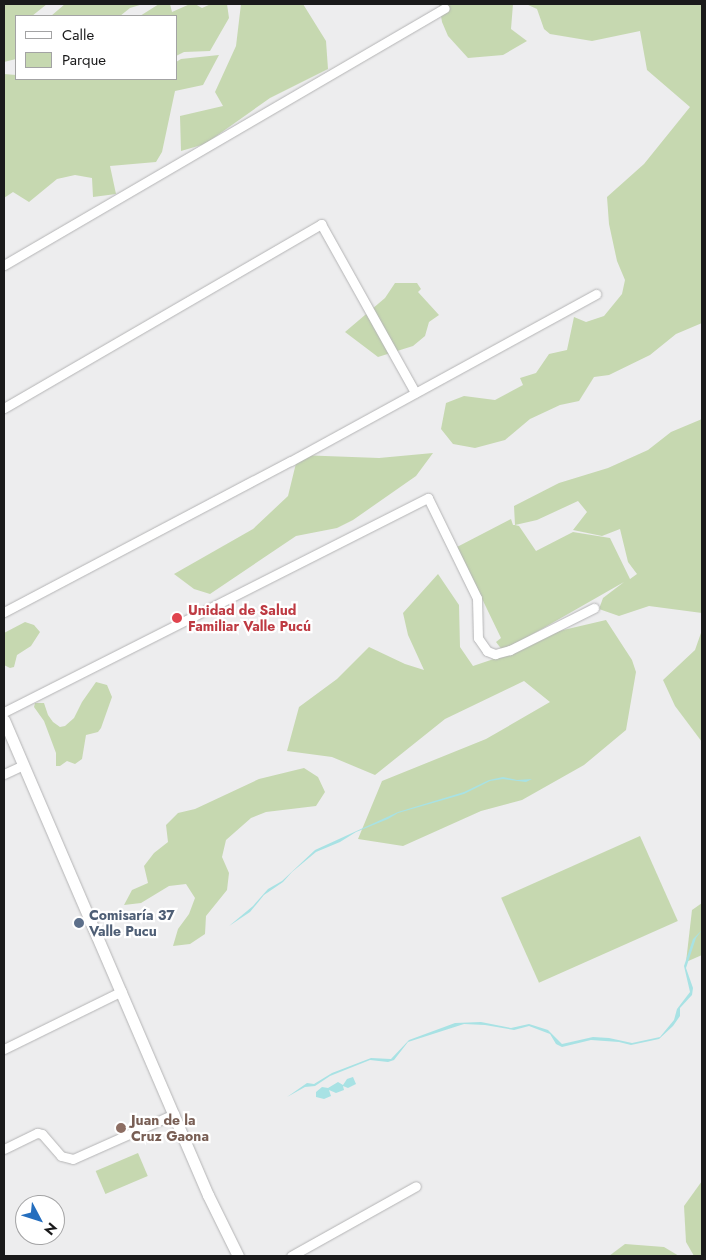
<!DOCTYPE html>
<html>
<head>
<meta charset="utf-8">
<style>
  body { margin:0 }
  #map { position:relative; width:706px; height:1260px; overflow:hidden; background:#ededee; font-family:Jost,sans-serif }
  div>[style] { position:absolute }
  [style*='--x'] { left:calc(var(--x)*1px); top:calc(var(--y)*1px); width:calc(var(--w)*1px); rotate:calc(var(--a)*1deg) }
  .green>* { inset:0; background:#c6d8b0; transform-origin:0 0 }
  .water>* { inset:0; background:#a8e2e4 }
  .roads { filter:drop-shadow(0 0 1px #b4b4b5) drop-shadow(0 0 1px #b4b4b5) }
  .street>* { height:9px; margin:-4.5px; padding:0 4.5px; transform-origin:4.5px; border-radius:4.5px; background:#fff }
  .secondary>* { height:11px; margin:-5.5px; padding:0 5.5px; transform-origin:5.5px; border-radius:5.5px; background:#fff }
  .dots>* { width:14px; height:14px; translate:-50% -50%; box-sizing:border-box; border:2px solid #fff; border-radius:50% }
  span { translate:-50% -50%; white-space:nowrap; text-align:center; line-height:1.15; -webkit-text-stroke:4.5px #fff; paint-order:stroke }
  .health-label { font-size:14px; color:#be3a42; font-weight:700 }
  .left { translate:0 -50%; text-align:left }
  .service-label { font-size:14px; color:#4e5e75; font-weight:700 }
  .education-label { font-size:14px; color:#785e54; font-weight:700 }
  .frame { position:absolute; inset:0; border:5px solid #1a1a1b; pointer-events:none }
  .legend { position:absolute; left:15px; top:15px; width:162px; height:65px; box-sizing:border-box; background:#fff; border:1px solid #a3a3a4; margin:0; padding:6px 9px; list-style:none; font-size:15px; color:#1a1a1b }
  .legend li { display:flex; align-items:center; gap:10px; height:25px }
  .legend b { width:25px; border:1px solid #a3a3a4 }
  .north { position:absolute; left:15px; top:1195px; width:50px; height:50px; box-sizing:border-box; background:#fff; border:1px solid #a3a3a4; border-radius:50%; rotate:130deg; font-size:14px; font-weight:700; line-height:20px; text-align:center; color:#1a1a1b }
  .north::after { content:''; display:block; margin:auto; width:18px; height:22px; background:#256ebe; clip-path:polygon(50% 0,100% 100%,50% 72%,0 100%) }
</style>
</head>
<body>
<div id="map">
  <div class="green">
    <div style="clip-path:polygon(4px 4px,47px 4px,32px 16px,16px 16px,16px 59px,4px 62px)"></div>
    <div style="clip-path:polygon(65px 4px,143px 4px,130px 8px,120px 16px,51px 16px)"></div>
    <div style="clip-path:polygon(159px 4px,170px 4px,172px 12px,190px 4px,195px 4px,202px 8px,211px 4px,227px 4px,229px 18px,210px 51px,184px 52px,176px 56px,176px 16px,140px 16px)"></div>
    <div style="clip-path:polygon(241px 4px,303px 4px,326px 41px,328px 69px,270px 98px,205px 144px,181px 151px,180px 116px,223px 106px,215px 92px,236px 46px)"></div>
    <div style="clip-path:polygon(439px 4px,513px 4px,511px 29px,527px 41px,503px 55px,468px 58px,448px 36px,442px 22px)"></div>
    <div style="clip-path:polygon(526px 4px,702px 4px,702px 323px,676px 334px,650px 355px,609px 375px,594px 377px,579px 401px,560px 405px,530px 419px,505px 440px,475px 448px,453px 444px,441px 429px,446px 403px,464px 396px,495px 400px,523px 385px,520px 378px,536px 373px,549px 354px,567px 350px,574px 317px,586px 322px,604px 316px,622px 294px,625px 280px,617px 261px,609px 224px,607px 197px,644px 164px,690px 107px,647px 70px,640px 31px,592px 41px,550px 34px,544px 29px,537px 9px)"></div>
    <div style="clip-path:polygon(219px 55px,203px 85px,175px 91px,162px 152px,156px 162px,110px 166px,116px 194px,93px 197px,92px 178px,75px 175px,57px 179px,29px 202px,13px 192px,4px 198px,4px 74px,16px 75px,16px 79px,176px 79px,176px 62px,181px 59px)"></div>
    <div style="clip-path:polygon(395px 283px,417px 283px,421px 289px,418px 292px,439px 315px,429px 322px,425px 336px,413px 346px,378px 357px,345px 332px,385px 298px)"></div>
    <div style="clip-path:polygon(evenodd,702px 419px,702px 613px,649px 606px,619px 616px,599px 609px,603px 598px,624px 582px,503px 651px,496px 642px,501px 638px,457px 547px,511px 519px,513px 525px,515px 525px,514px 506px,559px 483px,608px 468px,648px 450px,671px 432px,702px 419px,578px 501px,587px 512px,573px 530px,602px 536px,620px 529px,628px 562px,637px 574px,630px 579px,610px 538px,573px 532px,536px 551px,519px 526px,515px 525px,537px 520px,578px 501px)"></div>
    <div style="clip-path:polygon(433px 453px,416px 476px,353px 520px,337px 528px,296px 536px,210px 594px,194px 589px,174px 574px,253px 529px,288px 496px,298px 455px,379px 458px)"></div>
    <div style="clip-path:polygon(438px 574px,459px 605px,460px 647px,473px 666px,520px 650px,559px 631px,606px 620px,632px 660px,636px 672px,626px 730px,584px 765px,522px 800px,481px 811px,403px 846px,358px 839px,382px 781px,486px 739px,550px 702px,524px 681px,445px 719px,375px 775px,332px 757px,287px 751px,299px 707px,337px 679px,369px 647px,405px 664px,424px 670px,408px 635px,403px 613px)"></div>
    <div style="clip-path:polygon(25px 622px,34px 625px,40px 632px,31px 646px,17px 655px,14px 667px,10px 668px,4px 665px,4px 633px)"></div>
    <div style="clip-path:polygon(702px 630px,702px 742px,675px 706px,663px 680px,695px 650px)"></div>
    <div style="clip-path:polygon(96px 682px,107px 685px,112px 697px,101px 728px,98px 732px,86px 735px,82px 759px,75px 764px,67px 761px,60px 766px,56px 766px,56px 753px,44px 721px,34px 707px,35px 703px,44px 703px,48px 715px,53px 722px,60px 727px,65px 726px,74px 718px,82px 702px)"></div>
    <div style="clip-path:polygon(304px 768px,318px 777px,325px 792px,316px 806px,266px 812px,251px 818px,226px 840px,222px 857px,229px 873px,227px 890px,206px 916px,205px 934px,190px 944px,173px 946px,178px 929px,189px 914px,195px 898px,186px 884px,169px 886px,141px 903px,124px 905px,132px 890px,148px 883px,144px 866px,154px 853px,168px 842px,166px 825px,178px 813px,195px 809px,259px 779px)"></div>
    <div style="left:640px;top:836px;width:93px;height:152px;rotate:66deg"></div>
    <div style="clip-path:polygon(702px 903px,702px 955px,686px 962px,692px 910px)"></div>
    <div style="left:138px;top:1153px;width:25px;height:46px;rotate:67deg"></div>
    <div style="clip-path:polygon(702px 1181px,702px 1256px,694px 1256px,686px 1242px,684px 1206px)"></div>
    <div style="clip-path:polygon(625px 1244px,664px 1247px,679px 1256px,609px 1256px)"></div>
  </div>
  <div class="water">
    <div style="clip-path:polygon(503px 777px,517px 780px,532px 779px,526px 782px,503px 779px,490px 781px,464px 794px,398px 813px,388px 819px,356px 832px,340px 842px,316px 852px,292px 872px,283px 882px,264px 895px,250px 912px,229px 926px,253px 906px,268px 889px,282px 881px,315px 850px,398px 812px,464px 792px,489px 780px)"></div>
    <div style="clip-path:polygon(702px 930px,696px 938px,686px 968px,693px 988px,692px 995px,680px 1008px,680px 1016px,673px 1026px,659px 1039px,631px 1045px,619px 1042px,591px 1040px,562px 1047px,556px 1044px,550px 1034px,529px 1026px,514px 1030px,485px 1025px,464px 1024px,408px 1042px,394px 1060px,388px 1062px,370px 1060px,330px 1076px,315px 1086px,305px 1087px,287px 1097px,307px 1083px,314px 1084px,332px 1073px,371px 1058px,391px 1059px,409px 1040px,455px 1023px,481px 1022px,511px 1028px,529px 1024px,548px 1030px,562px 1044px,593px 1037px,609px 1038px,632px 1043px,660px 1037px,674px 1020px,677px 1009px,690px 992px,684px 966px,693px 939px)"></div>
    <div style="clip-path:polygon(353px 1077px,356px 1084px,348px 1088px,343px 1086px,344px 1090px,336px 1093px,329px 1090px,331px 1096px,324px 1099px,316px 1097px,316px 1092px,322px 1087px,328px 1088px,338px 1082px,343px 1085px,347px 1079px)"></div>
  </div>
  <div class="roads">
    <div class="street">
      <div style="--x:4;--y:265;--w:510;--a:-30.23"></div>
      <div style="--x:4;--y:408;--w:367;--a:-30.1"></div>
      <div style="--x:321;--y:224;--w:193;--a:60.8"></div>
      <div style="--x:4;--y:612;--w:324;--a:-27.8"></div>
      <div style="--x:291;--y:461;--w:348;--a:-28.7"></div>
      <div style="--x:4;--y:712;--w:475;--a:-26.8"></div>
      <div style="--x:428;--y:498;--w:111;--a:63.9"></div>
      <div style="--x:477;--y:598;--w:40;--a:88.6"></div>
      <div style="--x:478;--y:638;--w:16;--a:55"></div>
      <div style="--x:487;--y:651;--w:9;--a:21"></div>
      <div style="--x:495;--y:654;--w:16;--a:-15"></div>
      <div style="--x:510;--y:650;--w:94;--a:-26.6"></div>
      <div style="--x:4;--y:774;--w:21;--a:-25"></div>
      <div style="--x:4;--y:1049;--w:131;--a:-26.2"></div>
      <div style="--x:4;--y:1149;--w:37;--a:-26"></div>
      <div style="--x:37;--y:1133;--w:5;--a:11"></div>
      <div style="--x:42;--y:1134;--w:29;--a:49"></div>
      <div style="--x:61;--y:1156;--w:12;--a:14"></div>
      <div style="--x:73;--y:1159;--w:111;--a:-24"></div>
      <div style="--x:291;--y:1256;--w:143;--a:-29.2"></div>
    </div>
    <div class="secondary">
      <div style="--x:4;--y:720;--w:517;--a:66.76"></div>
      <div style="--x:208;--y:1195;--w:68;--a:63.8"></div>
    </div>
  </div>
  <div class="dots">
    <div style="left:177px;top:618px;background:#e0444e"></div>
    <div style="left:79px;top:923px;background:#5c6f8a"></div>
    <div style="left:121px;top:1128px;background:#8d6e63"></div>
  </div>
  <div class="health-label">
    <span class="left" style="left:188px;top:618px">Unidad de Salud<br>Familiar Valle Pucú</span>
  </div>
  <div class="service-label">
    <span class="left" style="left:89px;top:923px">Comisaría 37<br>Valle Pucu</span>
  </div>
  <div class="education-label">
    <span class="left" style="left:131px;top:1128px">Juan de la<br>Cruz Gaona</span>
  </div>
  <div class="frame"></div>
  <ul class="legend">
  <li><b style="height:6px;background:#fff"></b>Calle</li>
  <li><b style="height:14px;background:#c6d8b0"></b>Parque</li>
  </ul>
  <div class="north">N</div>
</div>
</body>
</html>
